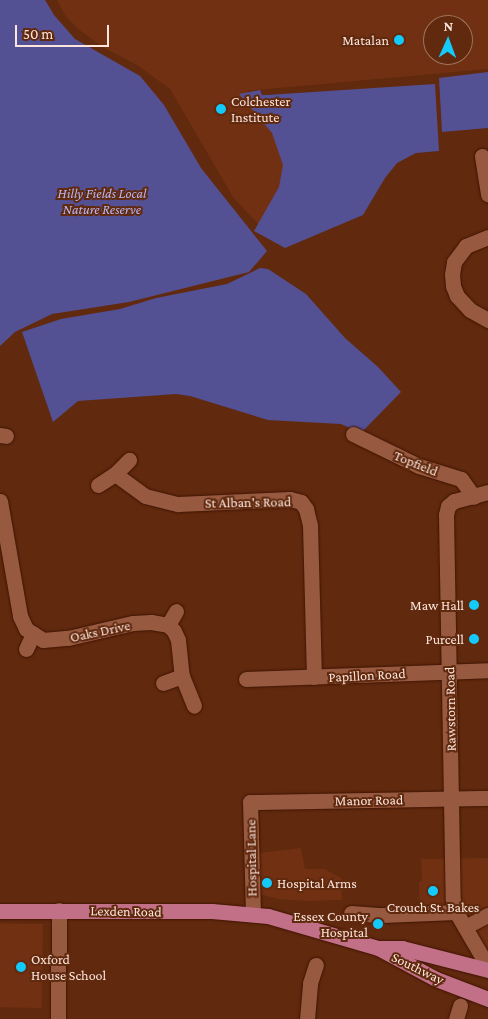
<!DOCTYPE html>
<html>
<head>
<meta charset="utf-8">
<style>
  body { margin:0 }
  #map { position:relative; width:488px; height:1019px; overflow:hidden; background:#61290e; font-family:"Crimson Pro",serif }
  div>[style] { position:absolute }
  [style*='--x'] { left:calc(var(--x)*1px); top:calc(var(--y)*1px); width:calc(var(--w)*1px); rotate:calc(var(--a)*1deg) }
  .built>* { inset:0; background:#703011; transform-origin:0 0 }
  .green>* { inset:0; background:#545094 }
  .roads { filter:drop-shadow(0 0 1px #3e1401) drop-shadow(0 0 1px #3e1401) }
  .minor>* { height:15px; margin:-7.5px; padding:0 7.5px; transform-origin:7.5px; border-radius:7.5px; background:#975a40 }
  .major>* { height:15px; margin:-7.5px; padding:0 7.5px; transform-origin:7.5px; border-radius:7.5px; background:#c27088 }
  .dots>* { width:14px; height:14px; translate:-50% -50%; box-sizing:border-box; border:2px solid #61290e; border-radius:50% }
  span { translate:-50% -50%; white-space:nowrap; text-align:center; line-height:1.15; -webkit-text-stroke:4px #61290e; paint-order:stroke }
  .poi-label { font-size:14px; color:#fbe5dc }
  .right { translate:-100% -50%; text-align:right }
  .left { translate:0 -50%; text-align:left }
  .park-label { font-size:14px; color:#b8b8f7; font-style:italic }
  .street-label { font-size:14px; color:#fbe5dc }
  .north { position:absolute; left:423px; top:15px; width:50px; height:50px; box-sizing:border-box; background:#61290e; border:1px solid #9f7460; border-radius:50%; rotate:2deg; font-size:14px; font-weight:700; line-height:20px; text-align:center; color:#fbe5dc }
  .north::after { content:''; display:block; margin:auto; width:18px; height:22px; background:#14cafb; clip-path:polygon(50% 0,100% 100%,50% 72%,0 100%) }
  .scale { position:absolute; left:15px; top:25px; width:94px; height:22px; box-sizing:border-box; border:2px solid #fbe5dc; border-top:0; padding-left:6px; font-size:15px; line-height:18px; white-space:nowrap; color:#fbe5dc; -webkit-text-stroke:4px #61290e; paint-order:stroke }
</style>
</head>
<body>
<div id="map">
  <div class="built">
    <div style="clip-path:polygon(evenodd,57px 0,488px 0,488px 69px,247px 91px,294px 165px,260px 226px,233px 197px,170px 89px,137px 65px,104px 48px,78px 29px,65px 15px,57px 0,433px 25px,463px 25px,463px 55px,433px 55px,433px 25px)"></div>
    <div style="clip-path:polygon(301px 848px,305px 869px,325px 869px,341px 878px,342px 900px,306px 901px,279px 899px,254px 893px,252px 854px)"></div>
    <div style="clip-path:polygon(488px 858px,488px 950px,452px 915px,420px 916px,419px 881px,422px 881px,421px 859px)"></div>
    <div style="left:43px;top:924px;width:84px;height:43px;rotate:91deg"></div>
  </div>
  <div class="green">
    <div style="clip-path:polygon(0 0,45px 0,54px 15px,75px 39px,140px 76px,150px 88px,164px 105px,201px 168px,267px 251px,249px 272px,129px 302px,52px 314px,15px 332px,0 346px)"></div>
    <div style="clip-path:polygon(488px 72px,488px 128px,442px 132px,439px 78px)"></div>
    <div style="clip-path:polygon(435px 84px,439px 151px,416px 153px,397px 163px,385px 178px,363px 215px,285px 248px,254px 231px,279px 187px,283px 165px,272px 133px,239px 94px,260px 90px,262px 95px,267px 95px)"></div>
    <div style="clip-path:polygon(260px 268px,268px 269px,306px 294px,345px 338px,378px 367px,401px 392px,361px 433px,341px 424px,268px 420px,190px 396px,176px 394px,78px 401px,53px 422px,22px 332px,61px 319px,120px 309px,156px 298px,227px 284px)"></div>
  </div>
  <div class="roads">
    <div class="minor">
      <div style="--x:482;--y:156;--w:39;--a:81"></div>
      <div style="--x:488;--y:237;--w:24;--a:158"></div>
      <div style="--x:466;--y:246;--w:20;--a:127"></div>
      <div style="--x:454;--y:262;--w:12;--a:99"></div>
      <div style="--x:452;--y:274;--w:12;--a:85"></div>
      <div style="--x:453;--y:286;--w:11;--a:68"></div>
      <div style="--x:457;--y:296;--w:19;--a:47"></div>
      <div style="--x:470;--y:310;--w:21;--a:29"></div>
      <div style="--x:353;--y:434;--w:73;--a:25.9"></div>
      <div style="--x:419;--y:466;--w:44;--a:17.2"></div>
      <div style="--x:461;--y:479;--w:22;--a:54"></div>
      <div style="--x:0;--y:435;--w:6;--a:9"></div>
      <div style="--x:115;--y:474;--w:37;--a:36"></div>
      <div style="--x:145;--y:496;--w:34;--a:14"></div>
      <div style="--x:178;--y:504;--w:112;--a:-2.6"></div>
      <div style="--x:290;--y:499;--w:11;--a:15"></div>
      <div style="--x:301;--y:502;--w:9;--a:54"></div>
      <div style="--x:306;--y:509;--w:16;--a:76"></div>
      <div style="--x:310;--y:525;--w:152;--a:88.5"></div>
      <div style="--x:98;--y:485;--w:20;--a:-33"></div>
      <div style="--x:115;--y:474;--w:20;--a:-45"></div>
      <div style="--x:488;--y:492;--w:35;--a:165"></div>
      <div style="--x:454;--y:501;--w:8;--a:140"></div>
      <div style="--x:448;--y:506;--w:9;--a:103"></div>
      <div style="--x:446;--y:515;--w:385;--a:89"></div>
      <div style="--x:453;--y:900;--w:12;--a:76"></div>
      <div style="--x:456;--y:912;--w:64;--a:59.8"></div>
      <div style="--x:0;--y:501;--w:117;--a:80.1"></div>
      <div style="--x:20;--y:616;--w:14;--a:65"></div>
      <div style="--x:26;--y:629;--w:20;--a:33"></div>
      <div style="--x:43;--y:640;--w:25;--a:-5"></div>
      <div style="--x:68;--y:638;--w:67;--a:-13"></div>
      <div style="--x:133;--y:623;--w:18;--a:-3"></div>
      <div style="--x:151;--y:622;--w:17;--a:10"></div>
      <div style="--x:168;--y:625;--w:8;--a:45"></div>
      <div style="--x:174;--y:631;--w:10;--a:66"></div>
      <div style="--x:178;--y:640;--w:36;--a:84"></div>
      <div style="--x:182;--y:676;--w:32;--a:68"></div>
      <div style="--x:168;--y:625;--w:16;--a:-60"></div>
      <div style="--x:26;--y:649;--w:17;--a:-65"></div>
      <div style="--x:246;--y:679;--w:242;--a:-2.1"></div>
      <div style="--x:163;--y:683;--w:20;--a:-20"></div>
      <div style="--x:351;--y:913;--w:31;--a:4"></div>
      <div style="--x:382;--y:915;--w:74;--a:-2.3"></div>
      <div style="--x:253;--y:914;--w:112;--a:-91.5"></div>
      <div style="--x:250;--y:802;--w:238;--a:-1"></div>
      <div style="--x:465;--y:927;--w:26;--a:-28"></div>
      <div style="--x:58;--y:1019;--w:109;--a:-89.5"></div>
      <div style="--x:307;--y:1019;--w:36;--a:-85"></div>
      <div style="--x:310;--y:983;--w:19;--a:-72"></div>
      <div style="--x:456;--y:1019;--w:14;--a:-73"></div>
    </div>
    <div class="major">
      <div style="--x:0;--y:911;--w:212;--a:0"></div>
      <div style="--x:212;--y:911;--w:56;--a:5.1"></div>
      <div style="--x:268;--y:916;--w:115;--a:16.2"></div>
      <div style="--x:378;--y:948;--w:66;--a:28.1"></div>
      <div style="--x:436;--y:979;--w:56;--a:21"></div>
      <div style="--x:380;--y:948;--w:22;--a:0"></div>
      <div style="--x:402;--y:948;--w:89;--a:14.3"></div>
    </div>
  </div>
  <div class="dots">
    <div style="left:399px;top:40px;background:#14cafb"></div>
    <div style="left:221px;top:109px;background:#14cafb"></div>
    <div style="left:474px;top:605px;background:#14cafb"></div>
    <div style="left:474px;top:639px;background:#14cafb"></div>
    <div style="left:267px;top:883px;background:#14cafb"></div>
    <div style="left:433px;top:891px;background:#14cafb"></div>
    <div style="left:378px;top:924px;background:#14cafb"></div>
    <div style="left:21px;top:967px;background:#14cafb"></div>
  </div>
  <div class="poi-label">
    <span class="right" style="left:389px;top:40px">Matalan</span>
    <span class="left" style="left:231px;top:109px">Colchester<br>Institute</span>
    <span class="right" style="left:464px;top:605px">Maw Hall</span>
    <span class="right" style="left:464px;top:639px">Purcell</span>
    <span class="left" style="left:277px;top:883px">Hospital Arms</span>
    <span style="left:433px;top:907px">Crouch St. Bakes</span>
    <span class="right" style="left:368px;top:924px">Essex County<br>Hospital</span>
    <span class="left" style="left:31px;top:967px">Oxford<br>House School</span>
  </div>
  <div class="park-label">
    <span style="left:102px;top:201px">Hilly Fields Local<br>Nature Reserve</span>
  </div>
  <div class="street-label">
    <span style="left:416px;top:463px;rotate:22deg">Topfield</span>
    <span style="left:248px;top:502px;rotate:-1deg">St Alban's Road</span>
    <span style="left:100px;top:631px;rotate:-12deg">Oaks Drive</span>
    <span style="left:367px;top:675px;rotate:-3deg">Papillon Road</span>
    <span style="left:450px;top:709px;rotate:-91deg">Rawstorn Road</span>
    <span style="left:369px;top:800px;rotate:-1deg">Manor Road</span>
    <span style="left:251px;top:858px;rotate:-91deg">Hospital Lane</span>
    <span style="left:126px;top:911px;rotate:1deg">Lexden Road</span>
    <span style="left:418px;top:968px;rotate:26deg">Southway</span>
  </div>
  <div class="north">N</div>
  <div class="scale">50 m</div>
</div>
</body>
</html>
